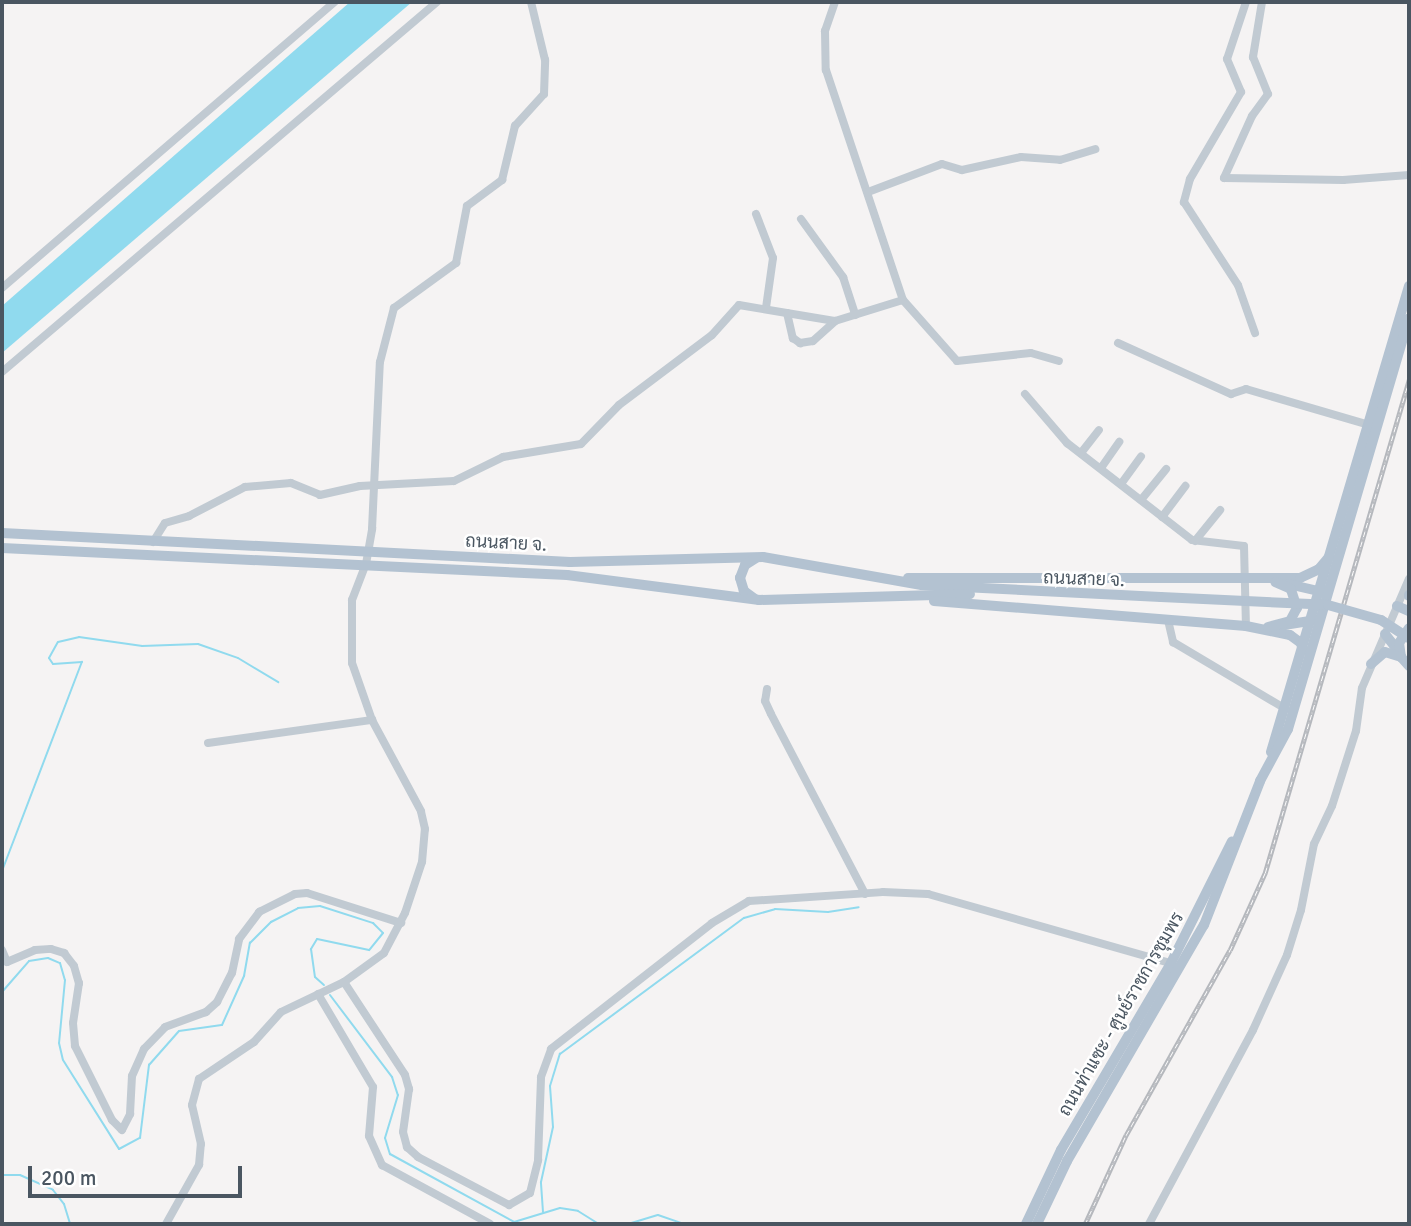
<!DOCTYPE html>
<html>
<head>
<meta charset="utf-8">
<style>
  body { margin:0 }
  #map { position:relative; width:1411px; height:1226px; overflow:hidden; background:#f5f3f3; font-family:Signika,Sarabun,sans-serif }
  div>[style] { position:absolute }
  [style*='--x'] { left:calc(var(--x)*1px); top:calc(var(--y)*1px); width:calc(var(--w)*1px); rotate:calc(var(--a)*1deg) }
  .water>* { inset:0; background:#90daee }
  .stream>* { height:2px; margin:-1px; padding:0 1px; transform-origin:1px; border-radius:1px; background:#90daee }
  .minor>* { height:8px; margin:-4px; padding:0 4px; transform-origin:4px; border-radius:4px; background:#c1cad2 }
  .major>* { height:10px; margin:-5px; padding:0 5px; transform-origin:5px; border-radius:5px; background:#b3c2d1 }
  .rail>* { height:4.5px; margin-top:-2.25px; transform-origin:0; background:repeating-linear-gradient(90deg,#fff 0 5px,#b5b8bd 0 10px); box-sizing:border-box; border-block:2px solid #b5b8bd }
  .major-bridge>* { height:10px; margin:-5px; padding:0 5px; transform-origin:5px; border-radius:5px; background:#b3c2d1 }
  span { translate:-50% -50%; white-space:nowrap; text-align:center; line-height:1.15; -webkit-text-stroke:5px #fff; paint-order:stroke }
  .street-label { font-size:18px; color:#4a5661 }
  .frame { position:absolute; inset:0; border:4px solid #4a5661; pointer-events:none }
  .scale { position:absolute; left:28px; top:1166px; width:214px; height:32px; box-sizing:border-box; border:4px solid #4a5661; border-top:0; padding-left:9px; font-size:21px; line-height:24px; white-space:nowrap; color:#4a5661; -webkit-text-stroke:5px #fff; paint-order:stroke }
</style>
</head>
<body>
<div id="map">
  <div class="water">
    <div style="clip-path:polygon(350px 2px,412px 2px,2px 353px,2px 306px)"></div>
  </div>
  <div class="stream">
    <div style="--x:2;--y:871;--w:224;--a:-69.1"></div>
    <div style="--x:82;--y:662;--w:29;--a:176"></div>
    <div style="--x:53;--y:664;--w:7;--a:-124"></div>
    <div style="--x:49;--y:658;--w:18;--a:-61"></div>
    <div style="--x:58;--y:642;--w:22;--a:-13"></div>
    <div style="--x:79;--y:637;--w:64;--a:8.1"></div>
    <div style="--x:142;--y:646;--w:56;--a:-2"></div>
    <div style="--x:198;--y:644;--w:42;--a:19.3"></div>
    <div style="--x:238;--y:658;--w:47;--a:31"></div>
    <div style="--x:2;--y:992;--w:41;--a:-48.9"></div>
    <div style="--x:29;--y:961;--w:19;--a:-9"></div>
    <div style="--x:48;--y:958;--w:13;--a:23"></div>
    <div style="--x:60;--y:963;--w:18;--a:74"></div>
    <div style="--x:65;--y:980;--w:63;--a:95.4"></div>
    <div style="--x:59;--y:1043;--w:17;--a:77"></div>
    <div style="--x:63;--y:1060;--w:105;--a:57.8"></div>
    <div style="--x:119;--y:1149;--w:24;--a:-28"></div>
    <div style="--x:140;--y:1138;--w:74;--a:-83"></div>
    <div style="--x:149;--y:1065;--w:45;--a:-48.6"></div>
    <div style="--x:179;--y:1031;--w:43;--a:-7.9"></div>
    <div style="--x:222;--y:1025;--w:54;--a:-65.8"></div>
    <div style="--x:244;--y:976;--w:34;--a:-80"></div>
    <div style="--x:250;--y:943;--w:30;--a:-45"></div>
    <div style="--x:271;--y:922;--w:30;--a:-27"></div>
    <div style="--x:298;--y:908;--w:22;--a:-5"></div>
    <div style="--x:320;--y:906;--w:56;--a:17.8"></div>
    <div style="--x:373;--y:923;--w:14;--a:45"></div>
    <div style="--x:383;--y:933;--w:22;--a:129"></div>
    <div style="--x:369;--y:950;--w:53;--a:-168.1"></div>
    <div style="--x:317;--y:939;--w:12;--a:121"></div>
    <div style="--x:311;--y:949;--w:28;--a:82"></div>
    <div style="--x:315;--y:977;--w:12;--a:42"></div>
    <div style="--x:330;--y:995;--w:103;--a:52.9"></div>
    <div style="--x:392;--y:1077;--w:19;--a:72"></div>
    <div style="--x:398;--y:1095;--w:45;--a:106.8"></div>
    <div style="--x:385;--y:1138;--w:17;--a:73"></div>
    <div style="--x:390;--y:1154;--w:141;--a:28.7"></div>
    <div style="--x:514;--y:1222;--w:48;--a:-16.9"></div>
    <div style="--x:560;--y:1208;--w:18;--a:9"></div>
    <div style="--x:578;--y:1211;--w:25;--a:32"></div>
    <div style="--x:2;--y:1175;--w:18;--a:0"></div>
    <div style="--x:20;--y:1175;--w:36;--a:24"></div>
    <div style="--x:53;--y:1190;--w:18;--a:52"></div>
    <div style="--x:64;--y:1204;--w:21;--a:73"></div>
    <div style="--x:543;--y:1212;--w:30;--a:-94"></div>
    <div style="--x:541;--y:1182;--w:56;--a:-77.7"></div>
    <div style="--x:553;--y:1127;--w:41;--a:-94.2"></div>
    <div style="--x:550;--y:1086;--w:34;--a:-73"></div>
    <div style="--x:560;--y:1054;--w:229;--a:-36.5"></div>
    <div style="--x:744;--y:918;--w:32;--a:-16"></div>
    <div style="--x:775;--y:909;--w:53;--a:3.2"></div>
    <div style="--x:828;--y:912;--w:31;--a:-9"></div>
    <div style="--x:628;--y:1224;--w:31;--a:-17"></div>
    <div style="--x:658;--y:1215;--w:28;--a:19"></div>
  </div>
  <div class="minor">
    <div style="--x:835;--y:2;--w:31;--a:109"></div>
    <div style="--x:825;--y:31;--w:39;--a:89"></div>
    <div style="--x:826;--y:70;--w:243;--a:71.5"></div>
    <div style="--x:903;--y:300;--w:81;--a:48.5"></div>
    <div style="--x:957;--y:361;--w:74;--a:-6.2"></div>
    <div style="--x:1031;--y:353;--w:29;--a:16"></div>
    <div style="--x:1246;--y:2;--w:60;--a:108.4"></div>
    <div style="--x:1227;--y:59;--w:36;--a:67"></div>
    <div style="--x:1241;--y:92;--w:101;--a:120.4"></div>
    <div style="--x:1190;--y:179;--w:24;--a:105"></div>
    <div style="--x:1184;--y:202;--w:99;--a:57"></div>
    <div style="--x:1238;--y:285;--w:51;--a:70.5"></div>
    <div style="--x:1262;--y:2;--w:56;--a:99.3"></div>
    <div style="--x:1253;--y:57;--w:40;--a:68"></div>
    <div style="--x:1268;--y:94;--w:27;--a:126"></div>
    <div style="--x:1252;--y:116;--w:68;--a:114.3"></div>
    <div style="--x:1224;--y:178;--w:119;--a:1"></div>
    <div style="--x:1343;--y:180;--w:66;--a:-4.3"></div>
    <div style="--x:868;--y:192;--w:79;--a:-20.7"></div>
    <div style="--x:942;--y:164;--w:21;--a:17"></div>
    <div style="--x:962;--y:170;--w:60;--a:-12.4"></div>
    <div style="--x:1021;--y:157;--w:39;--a:4"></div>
    <div style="--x:1060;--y:160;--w:37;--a:-17"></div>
    <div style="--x:756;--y:214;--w:47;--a:68.9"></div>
    <div style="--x:773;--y:258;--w:50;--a:98"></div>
    <div style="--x:801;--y:219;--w:72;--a:54.1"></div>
    <div style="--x:843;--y:277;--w:40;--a:72"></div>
    <div style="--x:2;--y:288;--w:439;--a:-40.7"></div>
    <div style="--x:787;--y:313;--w:26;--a:77"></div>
    <div style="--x:793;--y:338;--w:9;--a:36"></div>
    <div style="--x:800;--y:343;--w:13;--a:-9"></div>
    <div style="--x:813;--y:341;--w:30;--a:-42"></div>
    <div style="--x:1118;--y:343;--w:124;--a:24.3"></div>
    <div style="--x:1231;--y:394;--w:16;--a:-18"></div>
    <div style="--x:1246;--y:389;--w:128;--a:16.3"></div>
    <div style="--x:2;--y:372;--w:571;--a:-40.38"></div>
    <div style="--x:1025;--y:394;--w:65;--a:49.4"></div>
    <div style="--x:1067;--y:443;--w:158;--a:37.8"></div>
    <div style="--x:1192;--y:540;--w:52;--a:6.6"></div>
    <div style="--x:1244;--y:546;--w:80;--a:88.6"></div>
    <div style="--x:1081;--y:453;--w:29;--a:-52"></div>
    <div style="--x:1101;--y:468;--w:32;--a:-55"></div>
    <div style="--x:1121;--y:484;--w:34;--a:-54"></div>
    <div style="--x:1141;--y:500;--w:40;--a:-51"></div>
    <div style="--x:1162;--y:517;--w:39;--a:-53"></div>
    <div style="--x:1195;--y:541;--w:40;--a:-51"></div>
    <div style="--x:153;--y:542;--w:22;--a:-58"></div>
    <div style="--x:165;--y:523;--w:25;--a:-16"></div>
    <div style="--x:189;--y:516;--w:63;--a:-27.4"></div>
    <div style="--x:245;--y:487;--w:46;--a:-5"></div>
    <div style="--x:291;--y:483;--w:31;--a:22"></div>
    <div style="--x:320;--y:495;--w:41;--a:-12.7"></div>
    <div style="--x:360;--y:486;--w:94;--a:-3"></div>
    <div style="--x:454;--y:481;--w:55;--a:-26.1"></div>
    <div style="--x:503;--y:457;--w:79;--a:-9.5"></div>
    <div style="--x:581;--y:444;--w:54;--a:-45.7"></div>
    <div style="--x:619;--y:405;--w:116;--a:-37"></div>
    <div style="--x:712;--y:335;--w:40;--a:-48"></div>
    <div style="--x:739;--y:305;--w:97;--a:9.5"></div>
    <div style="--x:835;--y:321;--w:71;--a:-17.2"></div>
    <div style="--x:1168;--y:620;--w:23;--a:77"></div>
    <div style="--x:1173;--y:642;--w:131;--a:30.7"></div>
    <div style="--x:767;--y:689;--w:12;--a:99"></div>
    <div style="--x:765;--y:701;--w:14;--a:65"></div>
    <div style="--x:771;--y:714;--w:203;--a:62.4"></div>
    <div style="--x:208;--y:743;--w:166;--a:-8"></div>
    <div style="--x:2;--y:950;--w:13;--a:67"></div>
    <div style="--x:7;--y:962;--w:30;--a:-23"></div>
    <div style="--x:35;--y:950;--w:16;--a:-4"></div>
    <div style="--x:51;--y:949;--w:14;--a:17"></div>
    <div style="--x:64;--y:953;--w:16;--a:52"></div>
    <div style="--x:74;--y:966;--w:18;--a:74"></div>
    <div style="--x:79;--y:983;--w:40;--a:98.5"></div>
    <div style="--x:73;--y:1023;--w:23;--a:85"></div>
    <div style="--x:75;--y:1046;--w:83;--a:63.4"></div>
    <div style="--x:112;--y:1120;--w:14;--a:45"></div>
    <div style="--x:122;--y:1130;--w:18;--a:-63"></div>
    <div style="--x:130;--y:1114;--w:38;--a:-87"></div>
    <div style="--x:132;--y:1076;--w:30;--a:-66"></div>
    <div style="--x:144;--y:1049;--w:30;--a:-46"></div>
    <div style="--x:165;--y:1027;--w:44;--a:-20.1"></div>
    <div style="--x:206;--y:1012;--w:15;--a:-42"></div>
    <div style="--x:217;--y:1002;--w:33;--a:-63"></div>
    <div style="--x:232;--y:973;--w:35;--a:-78"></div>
    <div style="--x:239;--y:939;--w:34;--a:-53"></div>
    <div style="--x:259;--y:912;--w:40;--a:-26.6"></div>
    <div style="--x:295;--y:894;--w:12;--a:-5"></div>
    <div style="--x:307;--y:893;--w:99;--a:17.7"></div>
    <div style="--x:344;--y:982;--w:111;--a:56.7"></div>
    <div style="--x:405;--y:1075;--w:15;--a:74"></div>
    <div style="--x:409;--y:1089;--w:43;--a:97.9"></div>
    <div style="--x:403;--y:1132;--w:16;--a:75"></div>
    <div style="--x:407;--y:1147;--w:15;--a:42"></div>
    <div style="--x:418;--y:1157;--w:103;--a:27.8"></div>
    <div style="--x:509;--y:1205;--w:24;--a:-30"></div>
    <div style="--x:530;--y:1193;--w:34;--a:-76"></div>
    <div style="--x:538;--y:1160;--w:83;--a:-87.9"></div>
    <div style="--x:541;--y:1077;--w:30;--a:-70"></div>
    <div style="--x:551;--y:1049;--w:204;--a:-38"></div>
    <div style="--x:712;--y:923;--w:43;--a:-30.7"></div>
    <div style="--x:749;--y:901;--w:134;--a:-3.8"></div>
    <div style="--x:883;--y:892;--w:45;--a:2.5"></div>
    <div style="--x:928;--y:894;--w:253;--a:15.9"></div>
    <div style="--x:318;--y:994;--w:108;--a:59.4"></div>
    <div style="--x:373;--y:1087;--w:49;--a:94.7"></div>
    <div style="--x:369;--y:1136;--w:32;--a:66"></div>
    <div style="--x:382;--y:1165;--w:123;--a:28.6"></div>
    <div style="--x:166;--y:1224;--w:68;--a:-60.8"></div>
    <div style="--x:199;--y:1165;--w:21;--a:-85"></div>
    <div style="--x:201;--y:1144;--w:40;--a:-103"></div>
    <div style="--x:192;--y:1105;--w:27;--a:-75"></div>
    <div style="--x:199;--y:1079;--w:66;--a:-33.9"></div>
    <div style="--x:254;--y:1042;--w:40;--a:-48"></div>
    <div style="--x:281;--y:1012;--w:70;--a:-25.5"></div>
    <div style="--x:344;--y:982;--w:49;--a:-35.9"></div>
    <div style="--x:384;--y:953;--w:45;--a:-62.3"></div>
    <div style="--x:405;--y:913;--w:54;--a:-71.6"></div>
    <div style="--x:422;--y:862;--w:33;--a:-85"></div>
    <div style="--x:425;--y:829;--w:18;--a:-103"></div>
    <div style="--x:421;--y:811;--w:103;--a:-118.3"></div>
    <div style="--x:372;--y:720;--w:60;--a:-109.3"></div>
    <div style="--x:352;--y:663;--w:63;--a:-90"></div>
    <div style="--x:352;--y:600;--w:39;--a:-69"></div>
    <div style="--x:366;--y:564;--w:36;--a:-80"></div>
    <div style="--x:372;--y:529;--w:167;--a:-87.3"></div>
    <div style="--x:380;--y:362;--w:56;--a:-75.5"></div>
    <div style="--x:394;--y:308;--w:77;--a:-36"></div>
    <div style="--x:456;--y:263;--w:58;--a:-79.1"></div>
    <div style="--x:467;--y:206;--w:44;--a:-36.6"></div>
    <div style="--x:502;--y:180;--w:56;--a:-76.5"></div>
    <div style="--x:515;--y:126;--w:43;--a:-47.8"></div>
    <div style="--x:544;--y:94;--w:34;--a:-88"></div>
    <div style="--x:545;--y:60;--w:60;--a:-103.6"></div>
    <div style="--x:1149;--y:1224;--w:220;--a:-61.8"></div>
    <div style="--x:1253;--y:1030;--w:82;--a:-65.6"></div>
    <div style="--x:1287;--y:955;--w:47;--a:-72.7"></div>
    <div style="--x:1301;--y:910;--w:67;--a:-78.9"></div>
    <div style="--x:1314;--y:844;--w:42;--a:-64.7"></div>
    <div style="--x:1332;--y:806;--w:79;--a:-72.3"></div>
    <div style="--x:1356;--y:731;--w:43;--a:-82.1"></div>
    <div style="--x:1362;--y:688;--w:119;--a:-66.7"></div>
  </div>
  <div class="major">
    <div style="--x:2;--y:533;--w:569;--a:2.92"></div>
    <div style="--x:570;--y:562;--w:193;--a:-1.5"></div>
    <div style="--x:763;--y:557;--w:161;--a:10"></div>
    <div style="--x:922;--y:585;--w:239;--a:2.9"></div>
    <div style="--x:2;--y:548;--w:566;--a:2.74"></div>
    <div style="--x:567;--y:575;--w:194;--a:7.4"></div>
    <div style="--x:759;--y:600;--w:211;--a:-1.6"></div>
    <div style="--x:908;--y:578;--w:392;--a:0"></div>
    <div style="--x:1300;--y:578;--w:21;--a:-25"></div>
    <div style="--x:1319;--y:569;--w:16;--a:-50"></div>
    <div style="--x:1288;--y:584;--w:40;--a:13"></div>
    <div style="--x:1409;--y:595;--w:1;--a:90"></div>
    <div style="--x:755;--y:599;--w:14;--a:-144"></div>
    <div style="--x:744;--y:591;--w:14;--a:-107"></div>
    <div style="--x:740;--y:578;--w:14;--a:-69"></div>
    <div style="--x:745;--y:565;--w:13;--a:-32"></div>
    <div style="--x:934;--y:601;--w:313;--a:4.6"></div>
    <div style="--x:1246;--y:626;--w:45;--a:11.6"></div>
    <div style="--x:1290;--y:635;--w:14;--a:36"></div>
    <div style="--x:1301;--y:643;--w:8;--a:76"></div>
    <div style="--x:1397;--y:606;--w:13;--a:23"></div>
    <div style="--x:1284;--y:625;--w:33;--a:-9"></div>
    <div style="--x:1268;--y:627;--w:23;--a:-15"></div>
    <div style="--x:1290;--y:621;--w:15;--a:-62"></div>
    <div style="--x:1297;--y:608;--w:20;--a:-108"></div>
    <div style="--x:1291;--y:589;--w:17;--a:-156"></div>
    <div style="--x:1385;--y:634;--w:23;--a:52"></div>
    <div style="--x:1401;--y:657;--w:14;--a:-98"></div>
    <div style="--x:1399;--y:643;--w:18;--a:-56"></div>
    <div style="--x:1371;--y:664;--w:18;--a:-41"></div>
    <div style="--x:1385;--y:652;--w:17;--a:17"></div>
    <div style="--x:1401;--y:657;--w:12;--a:48"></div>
    <div style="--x:1271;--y:752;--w:486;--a:-73.5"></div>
    <div style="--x:1026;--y:1224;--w:82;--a:-64.7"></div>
    <div style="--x:1061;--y:1150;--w:217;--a:-59.5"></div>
    <div style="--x:1171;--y:963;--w:136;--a:-63.4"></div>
    <div style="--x:1037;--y:1224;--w:70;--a:-64.5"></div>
    <div style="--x:1067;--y:1161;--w:273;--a:-59.9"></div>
    <div style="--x:1204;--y:925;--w:155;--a:-68.7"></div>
    <div style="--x:1260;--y:781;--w:59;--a:-61.7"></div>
    <div style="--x:1288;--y:729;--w:428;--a:-73.6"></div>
  </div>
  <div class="rail">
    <div style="--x:1085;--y:1224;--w:98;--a:-65.3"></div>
    <div style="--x:1126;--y:1135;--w:212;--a:-60.7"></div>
    <div style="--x:1230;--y:950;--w:85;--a:-65.6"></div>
    <div style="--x:1265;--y:873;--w:514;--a:-73.72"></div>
  </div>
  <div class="major-bridge">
    <div style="--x:1161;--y:597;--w:167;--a:2.7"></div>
    <div style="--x:1328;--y:605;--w:55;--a:15.8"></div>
    <div style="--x:1381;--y:620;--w:33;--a:33"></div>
  </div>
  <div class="street-label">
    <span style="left:506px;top:543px;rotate:3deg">ถนนสาย จ.</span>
    <span style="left:1084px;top:579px;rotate:2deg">ถนนสาย จ.</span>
    <span style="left:1121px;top:1014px;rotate:-60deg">ถนนท่าแซะ - ศูนย์ราชการชุมพร</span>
  </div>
  <div class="frame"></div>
  <div class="scale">200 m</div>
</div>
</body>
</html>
